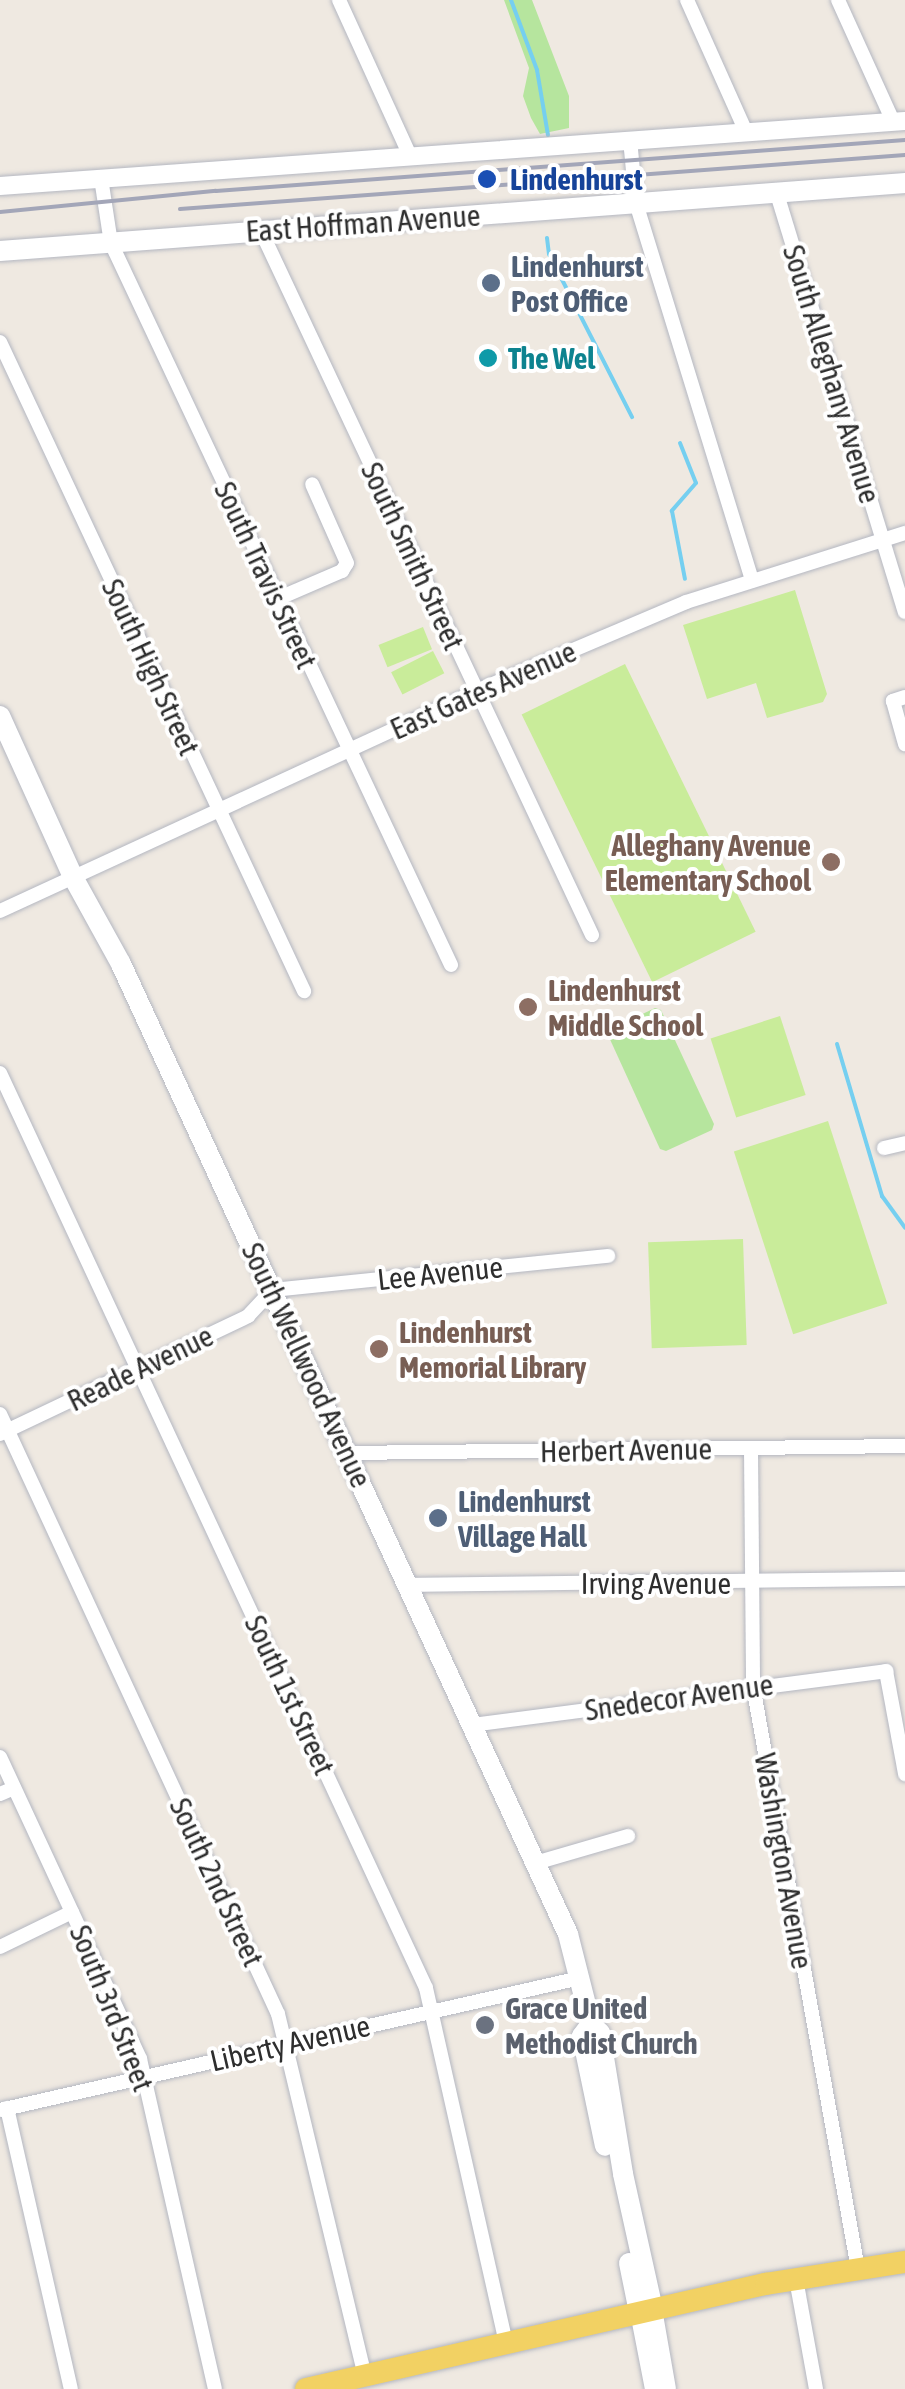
<!DOCTYPE html>
<html>
<head>
<meta charset="utf-8">
<style>
  body { margin:0 }
  #map { position:relative; width:905px; height:2389px; overflow:hidden; background:#efe9e1; font-family:"Asap Condensed",sans-serif }
  div>[style] { position:absolute }
  [style*='--x'] { left:calc(var(--x)*1px); top:calc(var(--y)*1px); width:calc(var(--w)*1px); rotate:calc(var(--a)*1deg) }
  .green>* { inset:0; background:#b6e59e }
  .pitch>* { inset:0; background:#c9ec9a; transform-origin:0 0 }
  .stream>* { height:4px; margin:-2px; padding:0 2px; transform-origin:2px; border-radius:2px; background:#75cff0 }
  .roads { filter:drop-shadow(0 0 2px #b4b7c1) drop-shadow(0 0 2px #b4b7c1) }
  .minor>* { height:14px; margin:-7px; padding:0 7px; transform-origin:7px; border-radius:7px; background:#fff }
  .tertiary>* { height:18px; margin:-9px; padding:0 9px; transform-origin:9px; border-radius:9px; background:#fff }
  .secondary>* { height:20px; margin:-10px; padding:0 10px; transform-origin:10px; border-radius:10px; background:#fff }
  .primary>* { height:22px; margin:-11px; padding:0 11px; transform-origin:11px; border-radius:11px; background:#f2d163 }
  .rail>* { height:4px; margin:-2px; padding:0 2px; transform-origin:2px; border-radius:2px; background:#a3a6b8 }
  .dots>* { width:28px; height:28px; translate:-50% -50%; box-sizing:border-box; border:5px solid #fff; border-radius:50% }
  span { translate:-50% -50%; white-space:nowrap; text-align:center; line-height:1.15; -webkit-text-stroke:8px #fff; paint-order:stroke }
  .transit-label { font-size:30px; color:#164399; font-weight:700 }
  .left { translate:0 -50%; text-align:left }
  .street-label { font-size:30px; color:#2e2e2e }
  .service-label { font-size:30px; color:#4e5e75; font-weight:700 }
  .culture-label { font-size:30px; color:#0d838f; font-weight:700 }
  .education-label { font-size:30px; color:#785e54; font-weight:700 }
  .right { translate:-100% -50%; text-align:right }
  .worship-label { font-size:30px; color:#5b616d; font-weight:700 }
</style>
</head>
<body>
<div id="map">
  <div class="green">
    <div style="clip-path:polygon(504px 0,532px 0,569px 96px,569px 128px,540px 134px,531px 118px,523px 96px,529px 68px)"></div>
    <div style="clip-path:polygon(655px 1008px,661px 1010px,714px 1124px,712px 1130px,666px 1151px,660px 1149px,608px 1035px,609px 1030px)"></div>
  </div>
  <div class="pitch">
    <div style="clip-path:polygon(795px 590px,827px 694px,823px 702px,767px 718px,756px 683px,707px 699px,683px 625px)"></div>
    <div style="left:423px;top:627px;width:24px;height:48px;rotate:68deg"></div>
    <div style="left:433px;top:651px;width:25px;height:47px;rotate:63deg"></div>
    <div style="left:625px;top:664px;width:298px;height:115px;rotate:64deg"></div>
    <div style="left:780px;top:1016px;width:83px;height:73px;rotate:72deg"></div>
    <div style="left:828px;top:1121px;width:192px;height:99px;rotate:72deg"></div>
    <div style="left:743px;top:1239px;width:106px;height:95px;rotate:88deg"></div>
  </div>
  <div class="stream">
    <div style="--x:511;--y:0;--w:75;--a:69.6"></div>
    <div style="--x:537;--y:70;--w:66;--a:80.4"></div>
    <div style="--x:547;--y:238;--w:16;--a:83"></div>
    <div style="--x:549;--y:254;--w:183;--a:63"></div>
    <div style="--x:680;--y:443;--w:43;--a:68.2"></div>
    <div style="--x:696;--y:483;--w:37;--a:131"></div>
    <div style="--x:672;--y:511;--w:69;--a:79.2"></div>
    <div style="--x:837;--y:1044;--w:159;--a:73.5"></div>
    <div style="--x:882;--y:1196;--w:39;--a:54"></div>
  </div>
  <div class="roads">
    <div class="minor">
      <div style="--x:339;--y:0;--w:171;--a:65.5"></div>
      <div style="--x:687;--y:0;--w:145;--a:65.9"></div>
      <div style="--x:838;--y:0;--w:133;--a:65.6"></div>
      <div style="--x:630;--y:139;--w:64;--a:84.6"></div>
      <div style="--x:636;--y:203;--w:395;--a:72.9"></div>
      <div style="--x:101;--y:178;--w:66;--a:81.3"></div>
      <div style="--x:111;--y:243;--w:798;--a:64.78"></div>
      <div style="--x:777;--y:194;--w:437;--a:73"></div>
      <div style="--x:261;--y:231;--w:778;--a:64.82"></div>
      <div style="--x:0;--y:342;--w:717;--a:64.9"></div>
      <div style="--x:277;--y:599;--w:71;--a:-23.3"></div>
      <div style="--x:342;--y:571;--w:9;--a:-58"></div>
      <div style="--x:347;--y:563;--w:86;--a:-113.9"></div>
      <div style="--x:905;--y:697;--w:13;--a:162"></div>
      <div style="--x:893;--y:701;--w:45;--a:74.4"></div>
      <div style="--x:0;--y:911;--w:535;--a:-24.75"></div>
      <div style="--x:486;--y:687;--w:217;--a:-23"></div>
      <div style="--x:686;--y:602;--w:230;--a:-17.5"></div>
      <div style="--x:0;--y:1073;--w:1009;--a:65.03"></div>
      <div style="--x:426;--y:1988;--w:363;--a:77.3"></div>
      <div style="--x:884;--y:1148;--w:22;--a:-13"></div>
      <div style="--x:0;--y:1414;--w:661;--a:65.14"></div>
      <div style="--x:278;--y:2014;--w:371;--a:76.5"></div>
      <div style="--x:0;--y:1434;--w:275;--a:-25.4"></div>
      <div style="--x:248;--y:1316;--w:35;--a:-47"></div>
      <div style="--x:272;--y:1290;--w:338;--a:-5.8"></div>
      <div style="--x:751;--y:1449;--w:237;--a:89.5"></div>
      <div style="--x:753;--y:1686;--w:592;--a:79.79"></div>
      <div style="--x:348;--y:1453;--w:557;--a:-0.72"></div>
      <div style="--x:408;--y:1585;--w:497;--a:-0.7"></div>
      <div style="--x:472;--y:1725;--w:418;--a:-7.4"></div>
      <div style="--x:886;--y:1671;--w:105;--a:79.5"></div>
      <div style="--x:0;--y:1757;--w:333;--a:65.1"></div>
      <div style="--x:140;--y:2059;--w:338;--a:77.2"></div>
      <div style="--x:0;--y:1794;--w:15;--a:-23"></div>
      <div style="--x:535;--y:1863;--w:97;--a:-16.2"></div>
      <div style="--x:0;--y:1947;--w:80;--a:-25.9"></div>
      <div style="--x:7;--y:2108;--w:288;--a:77.2"></div>
      <div style="--x:0;--y:2110;--w:595;--a:-12.82"></div>
      <div style="--x:796;--y:2279;--w:112;--a:79.7"></div>
    </div>
    <div class="tertiary">
      <div style="--x:0;--y:186;--w:907;--a:-4.11"></div>
      <div style="--x:653;--y:2309;--w:81;--a:80.1"></div>
      <div style="--x:639;--y:2312;--w:78;--a:79"></div>
    </div>
    <div class="secondary">
      <div style="--x:0;--y:251;--w:908;--a:-4.3"></div>
      <div style="--x:0;--y:716;--w:177;--a:65.6"></div>
      <div style="--x:73;--y:877;--w:99;--a:61.1"></div>
      <div style="--x:121;--y:964;--w:1068;--a:65.26"></div>
      <div style="--x:568;--y:1934;--w:93;--a:75.7"></div>
      <div style="--x:591;--y:2024;--w:13;--a:45"></div>
      <div style="--x:600;--y:2033;--w:143;--a:80.7"></div>
      <div style="--x:623;--y:2174;--w:138;--a:77.5"></div>
      <div style="--x:591;--y:2024;--w:15;--a:127"></div>
      <div style="--x:582;--y:2036;--w:112;--a:78.2"></div>
      <div style="--x:629;--y:2263;--w:50;--a:78.5"></div>
    </div>
    <div class="primary">
      <div style="--x:306;--y:2389;--w:472;--a:-12.9"></div>
      <div style="--x:766;--y:2284;--w:141;--a:-9"></div>
    </div>
  </div>
  <div class="rail">
    <div style="--x:180;--y:209;--w:727;--a:-4.26"></div>
    <div style="--x:0;--y:212;--w:217;--a:-5.6"></div>
    <div style="--x:216;--y:191;--w:691;--a:-4.23"></div>
  </div>
  <div class="dots">
    <div style="left:487px;top:179px;background:#1a4fb4"></div>
    <div style="left:491px;top:283px;background:#5c6f8a"></div>
    <div style="left:488px;top:358px;background:#0f9aa8"></div>
    <div style="left:831px;top:862px;background:#8d6e63"></div>
    <div style="left:528px;top:1007px;background:#8d6e63"></div>
    <div style="left:379px;top:1349px;background:#8d6e63"></div>
    <div style="left:438px;top:1518px;background:#5c6f8a"></div>
    <div style="left:485px;top:2025px;background:#6b7280"></div>
  </div>
  <div class="transit-label">
    <span class="left" style="left:510px;top:179px">Lindenhurst</span>
  </div>
  <div class="street-label">
    <span style="left:363px;top:223px;rotate:-4deg">East Hoffman Avenue</span>
    <span style="left:832px;top:374px;rotate:73deg">South Alleghany Avenue</span>
    <span style="left:413px;top:556px;rotate:65deg">South Smith Street</span>
    <span style="left:266px;top:575px;rotate:65deg">South Travis Street</span>
    <span style="left:151px;top:667px;rotate:65deg">South High Street</span>
    <span style="left:483px;top:690px;rotate:-24deg">East Gates Avenue</span>
    <span style="left:440px;top:1273px;rotate:-6deg">Lee Avenue</span>
    <span style="left:307px;top:1365px;rotate:65deg">South Wellwood Avenue</span>
    <span style="left:140px;top:1368px;rotate:-26deg">Reade Avenue</span>
    <span style="left:626px;top:1450px;rotate:-1deg">Herbert Avenue</span>
    <span style="left:656px;top:1583px">Irving Avenue</span>
    <span style="left:290px;top:1695px;rotate:65deg">South 1st Street</span>
    <span style="left:679px;top:1697px;rotate:-8deg">Snedecor Avenue</span>
    <span style="left:784px;top:1861px;rotate:80deg">Washington Avenue</span>
    <span style="left:217px;top:1882px;rotate:65deg">South 2nd Street</span>
    <span style="left:112px;top:2008px;rotate:68deg">South 3rd Street</span>
    <span style="left:290px;top:2043px;rotate:-13deg">Liberty Avenue</span>
  </div>
  <div class="service-label">
    <span class="left" style="left:511px;top:283px">Lindenhurst<br>Post Office</span>
    <span class="left" style="left:458px;top:1518px">Lindenhurst<br>Village Hall</span>
  </div>
  <div class="culture-label">
    <span class="left" style="left:508px;top:358px">The Wel</span>
  </div>
  <div class="education-label">
    <span class="right" style="left:811px;top:862px">Alleghany Avenue<br>Elementary School</span>
    <span class="left" style="left:548px;top:1007px">Lindenhurst<br>Middle School</span>
    <span class="left" style="left:399px;top:1349px">Lindenhurst<br>Memorial Library</span>
  </div>
  <div class="worship-label">
    <span class="left" style="left:505px;top:2025px">Grace United<br>Methodist Church</span>
  </div>
</div>
</body>
</html>
